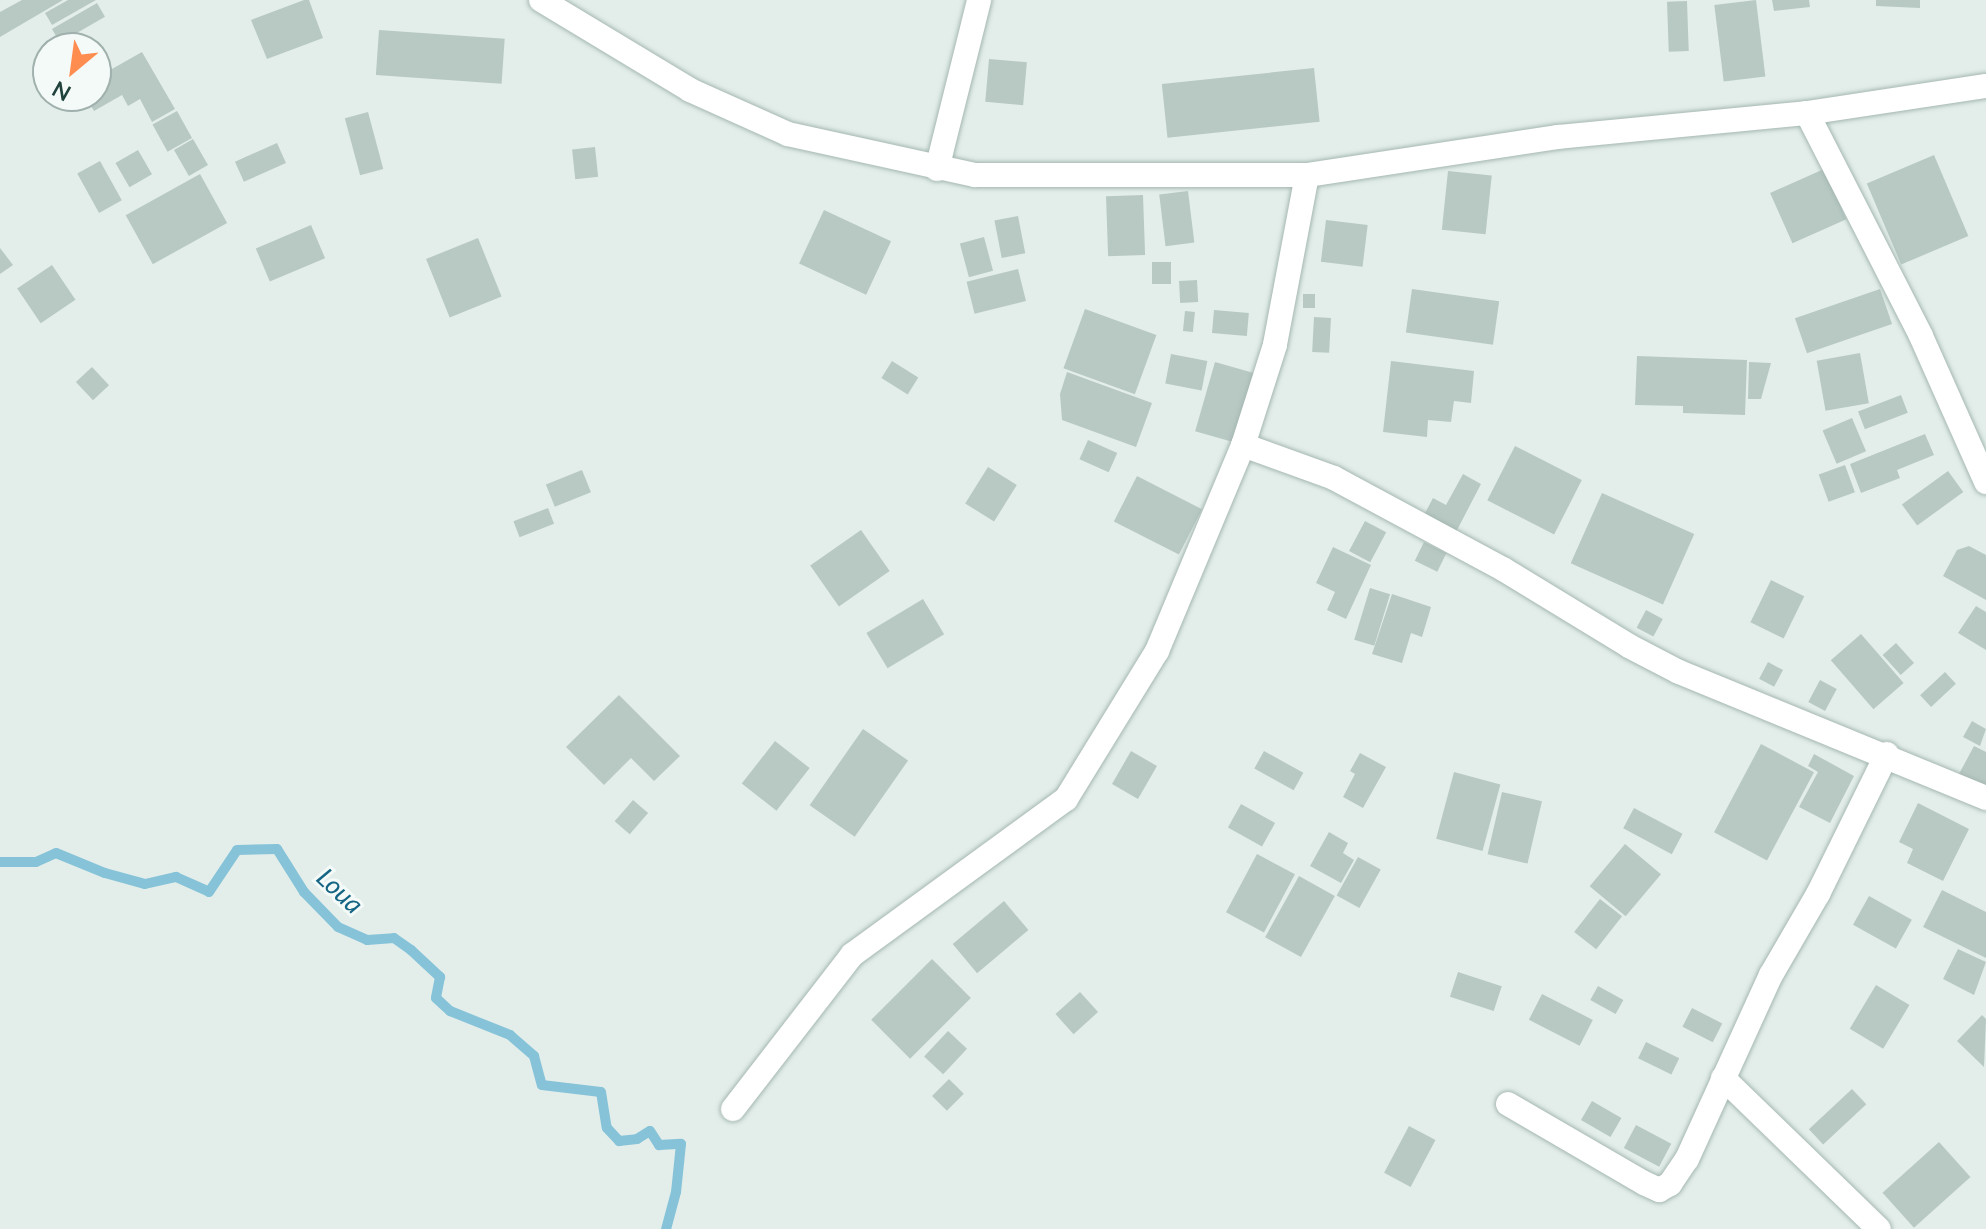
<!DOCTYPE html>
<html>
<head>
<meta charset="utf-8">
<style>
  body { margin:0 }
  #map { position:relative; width:1986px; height:1229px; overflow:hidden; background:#e3eeea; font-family:Lato,sans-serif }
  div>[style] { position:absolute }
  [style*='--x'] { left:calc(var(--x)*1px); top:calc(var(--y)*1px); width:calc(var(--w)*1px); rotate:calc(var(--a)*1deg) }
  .stream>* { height:10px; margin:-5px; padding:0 5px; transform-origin:5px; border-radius:5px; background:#86c3d8 }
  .building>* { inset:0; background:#b8c9c4; transform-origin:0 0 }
  .roads { filter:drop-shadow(0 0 2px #a5b7b2) drop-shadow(0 0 2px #a5b7b2) }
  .street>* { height:24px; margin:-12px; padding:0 12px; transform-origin:12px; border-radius:12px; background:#fff }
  span { translate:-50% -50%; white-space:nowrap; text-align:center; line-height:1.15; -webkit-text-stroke:6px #f4faf8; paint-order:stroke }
  .water-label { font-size:26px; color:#146584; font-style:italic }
  .north { position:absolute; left:32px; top:32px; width:80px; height:80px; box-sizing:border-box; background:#f4faf8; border:2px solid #9fb0ad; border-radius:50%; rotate:209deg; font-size:22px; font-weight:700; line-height:32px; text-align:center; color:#20423c }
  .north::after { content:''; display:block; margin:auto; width:28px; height:36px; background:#ff8d50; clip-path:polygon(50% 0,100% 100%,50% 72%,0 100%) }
</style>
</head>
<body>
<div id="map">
  <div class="stream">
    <div style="--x:0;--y:862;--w:36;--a:0"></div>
    <div style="--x:36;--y:862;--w:22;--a:-24"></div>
    <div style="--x:56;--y:853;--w:53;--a:22.2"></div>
    <div style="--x:105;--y:873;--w:41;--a:15.4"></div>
    <div style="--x:145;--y:884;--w:32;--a:-13"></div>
    <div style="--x:176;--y:877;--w:36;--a:24"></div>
    <div style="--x:209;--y:892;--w:50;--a:-56.3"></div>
    <div style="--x:237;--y:850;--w:40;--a:-1.4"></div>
    <div style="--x:277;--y:849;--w:51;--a:57.9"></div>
    <div style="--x:304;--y:892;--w:49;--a:45.8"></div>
    <div style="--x:338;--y:927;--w:32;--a:24"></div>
    <div style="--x:367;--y:940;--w:27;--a:-4"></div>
    <div style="--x:394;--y:938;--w:21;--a:35"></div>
    <div style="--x:411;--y:950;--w:40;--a:43"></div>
    <div style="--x:440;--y:977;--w:21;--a:101"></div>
    <div style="--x:436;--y:998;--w:19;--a:43"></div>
    <div style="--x:450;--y:1011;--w:65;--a:21.8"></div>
    <div style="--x:510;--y:1035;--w:32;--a:41"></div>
    <div style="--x:534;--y:1056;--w:30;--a:75"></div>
    <div style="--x:542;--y:1085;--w:59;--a:6.8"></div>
    <div style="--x:601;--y:1092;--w:36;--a:81"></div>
    <div style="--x:607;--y:1128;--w:18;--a:47"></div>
    <div style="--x:619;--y:1141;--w:18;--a:-6"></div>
    <div style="--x:637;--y:1139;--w:15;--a:-32"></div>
    <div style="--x:650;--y:1131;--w:17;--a:57"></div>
    <div style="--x:659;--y:1145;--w:22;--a:-3"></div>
    <div style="--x:681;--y:1144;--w:48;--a:95.9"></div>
    <div style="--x:676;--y:1192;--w:38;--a:105"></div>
  </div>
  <div class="building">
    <div style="clip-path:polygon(22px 0,63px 0,0 37px,0 12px)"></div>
    <div style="clip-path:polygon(68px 0,96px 0,52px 25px,45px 13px)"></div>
    <div style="clip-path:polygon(304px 0,309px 0,323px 38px,267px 59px,251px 20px)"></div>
    <div style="left:1756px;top:0;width:77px;height:42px;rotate:83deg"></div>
    <div style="clip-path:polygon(1772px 0,1809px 0,1810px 7px,1774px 11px)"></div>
    <div style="clip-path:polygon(1876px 0,1920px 0,1920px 8px,1876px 6px)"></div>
    <div style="left:1687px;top:1px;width:50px;height:20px;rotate:88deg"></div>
    <div style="left:97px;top:3px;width:16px;height:52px;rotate:60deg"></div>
    <div style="left:379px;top:30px;width:126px;height:45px;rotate:4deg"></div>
    <div style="clip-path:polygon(142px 52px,175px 109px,152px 122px,140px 99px,128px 106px,122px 95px,94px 111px,85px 96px,96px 96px,96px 78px)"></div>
    <div style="left:989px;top:59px;width:38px;height:43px;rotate:5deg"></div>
    <div style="left:1314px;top:68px;width:54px;height:153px;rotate:84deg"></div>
    <div style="left:177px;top:111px;width:31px;height:28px;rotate:61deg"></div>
    <div style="left:368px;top:112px;width:59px;height:24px;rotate:75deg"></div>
    <div style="left:193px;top:139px;width:30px;height:22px;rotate:60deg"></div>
    <div style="left:277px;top:143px;width:22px;height:46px;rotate:66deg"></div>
    <div style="left:595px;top:147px;width:30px;height:23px;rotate:84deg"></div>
    <div style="left:138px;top:150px;width:28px;height:26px;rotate:60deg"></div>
    <div style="left:1934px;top:155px;width:88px;height:73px;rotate:67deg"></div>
    <div style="left:100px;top:161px;width:45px;height:26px;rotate:61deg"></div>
    <div style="left:1824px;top:169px;width:55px;height:59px;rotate:66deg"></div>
    <div style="left:1448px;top:171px;width:44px;height:59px;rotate:6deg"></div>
    <div style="left:200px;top:174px;width:56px;height:85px;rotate:61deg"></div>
    <div style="left:1188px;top:191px;width:52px;height:29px;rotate:83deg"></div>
    <div style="left:1143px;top:195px;width:60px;height:37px;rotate:88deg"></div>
    <div style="left:824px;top:210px;width:74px;height:59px;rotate:25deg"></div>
    <div style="left:1018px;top:216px;width:38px;height:24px;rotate:79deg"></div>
    <div style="left:1326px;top:220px;width:42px;height:42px;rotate:7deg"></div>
    <div style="left:311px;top:225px;width:36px;height:60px;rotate:67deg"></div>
    <div style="left:984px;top:237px;width:35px;height:25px;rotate:75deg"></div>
    <div style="left:478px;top:238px;width:63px;height:56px;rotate:68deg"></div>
    <div style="clip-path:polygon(0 248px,13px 265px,0 274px)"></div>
    <div style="left:1152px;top:262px;width:19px;height:22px"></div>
    <div style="left:52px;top:265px;width:42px;height:42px;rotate:56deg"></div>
    <div style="left:1018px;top:269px;width:33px;height:53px;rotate:76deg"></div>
    <div style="left:1197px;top:280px;width:22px;height:18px;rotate:87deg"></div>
    <div style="left:1412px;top:289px;width:88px;height:44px;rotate:8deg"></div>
    <div style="left:1880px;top:289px;width:37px;height:90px;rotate:71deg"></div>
    <div style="left:1303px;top:294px;width:12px;height:14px"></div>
    <div style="left:1085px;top:309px;width:76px;height:63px;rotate:20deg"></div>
    <div style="left:1214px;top:310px;width:35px;height:23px;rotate:5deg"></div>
    <div style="left:1185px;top:311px;width:10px;height:20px;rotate:6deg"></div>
    <div style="left:1314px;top:317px;width:17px;height:35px;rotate:3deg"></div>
    <div style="left:1860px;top:353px;width:51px;height:44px;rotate:80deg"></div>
    <div style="left:1171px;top:354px;width:37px;height:30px;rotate:11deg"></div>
    <div style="clip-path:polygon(1637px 356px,1747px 360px,1745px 415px,1683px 413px,1683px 406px,1635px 405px)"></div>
    <div style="left:892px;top:361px;width:31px;height:20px;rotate:32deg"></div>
    <div style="clip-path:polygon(1391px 361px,1474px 371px,1471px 403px,1454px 401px,1451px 422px,1428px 420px,1427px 437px,1383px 432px)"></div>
    <div style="left:1215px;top:362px;width:43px;height:72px;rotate:16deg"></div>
    <div style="clip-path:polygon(1749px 362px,1771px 363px,1761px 399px,1748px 399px)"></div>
    <div style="left:92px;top:367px;width:25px;height:22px;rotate:47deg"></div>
    <div style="clip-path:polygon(1067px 372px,1152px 403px,1136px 447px,1062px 420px,1060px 394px)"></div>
    <div style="left:1901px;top:395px;width:19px;height:46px;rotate:69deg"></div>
    <div style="left:1852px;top:418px;width:36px;height:32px;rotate:67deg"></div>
    <div style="clip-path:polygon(1925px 434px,1934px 455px,1897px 470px,1900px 478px,1861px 493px,1850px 464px)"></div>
    <div style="left:1088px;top:440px;width:32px;height:21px;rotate:24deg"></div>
    <div style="left:1515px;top:446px;width:75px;height:61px;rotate:27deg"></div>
    <div style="left:1845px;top:465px;width:29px;height:28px;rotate:70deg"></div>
    <div style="left:988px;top:467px;width:34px;height:43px;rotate:32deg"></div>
    <div style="left:582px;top:470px;width:24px;height:39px;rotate:68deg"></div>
    <div style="left:1948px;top:471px;width:26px;height:57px;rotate:54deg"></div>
    <div style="clip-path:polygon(1463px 474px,1481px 484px,1455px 534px,1423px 517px,1433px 498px,1446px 505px)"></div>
    <div style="left:1137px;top:476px;width:73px;height:51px;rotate:27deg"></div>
    <div style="left:1602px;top:493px;width:101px;height:77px;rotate:24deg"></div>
    <div style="left:548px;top:508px;width:17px;height:37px;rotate:69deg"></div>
    <div style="left:1365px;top:521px;width:24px;height:34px;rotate:28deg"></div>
    <div style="left:861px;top:530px;width:50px;height:62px;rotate:55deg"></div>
    <div style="left:1424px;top:542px;width:25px;height:21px;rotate:26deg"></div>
    <div style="clip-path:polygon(1969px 546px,1986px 555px,1986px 600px,1943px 576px,1957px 550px)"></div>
    <div style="clip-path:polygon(1333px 547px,1371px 565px,1346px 619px,1327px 610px,1335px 592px,1316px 583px)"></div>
    <div style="left:1771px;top:580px;width:37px;height:47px;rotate:26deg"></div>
    <div style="left:1370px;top:588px;width:21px;height:54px;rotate:17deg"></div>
    <div style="clip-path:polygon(1392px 594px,1431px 607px,1422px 637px,1411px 633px,1402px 663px,1372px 654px)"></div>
    <div style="left:923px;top:599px;width:41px;height:66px;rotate:59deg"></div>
    <div style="clip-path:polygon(1976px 606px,1986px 612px,1986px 650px,1958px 633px)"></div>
    <div style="left:1646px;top:610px;width:19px;height:20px;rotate:28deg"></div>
    <div style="left:1861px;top:634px;width:65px;height:40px;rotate:49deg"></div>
    <div style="left:1896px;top:643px;width:27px;height:18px;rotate:48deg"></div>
    <div style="left:1768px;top:662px;width:17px;height:19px;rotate:28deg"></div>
    <div style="left:1945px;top:672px;width:16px;height:34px;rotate:47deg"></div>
    <div style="left:1820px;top:680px;width:19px;height:25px;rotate:28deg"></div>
    <div style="clip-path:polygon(619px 695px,680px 756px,654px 781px,631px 758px,604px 785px,566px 747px)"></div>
    <div style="clip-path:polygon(1972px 721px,1986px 729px,1980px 746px,1963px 737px)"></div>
    <div style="left:863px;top:729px;width:55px;height:93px;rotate:35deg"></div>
    <div style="left:775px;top:741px;width:44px;height:54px;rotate:38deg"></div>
    <div style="left:1761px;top:744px;width:60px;height:100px;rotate:28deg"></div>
    <div style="clip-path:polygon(1974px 746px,1986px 752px,1986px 788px,1959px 774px)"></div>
    <div style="left:1131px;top:751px;width:30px;height:38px;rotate:30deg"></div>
    <div style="left:1264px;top:751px;width:45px;height:20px;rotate:29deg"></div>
    <div style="clip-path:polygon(1360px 753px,1386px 767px,1363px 808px,1343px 797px,1355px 774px,1350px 771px)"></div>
    <div style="clip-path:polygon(1814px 754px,1854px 776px,1830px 823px,1799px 807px,1818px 772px,1808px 766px)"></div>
    <div style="left:1454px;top:772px;width:48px;height:69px;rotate:15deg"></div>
    <div style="left:1502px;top:792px;width:41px;height:64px;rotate:13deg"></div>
    <div style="left:633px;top:800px;width:20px;height:28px;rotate:41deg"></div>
    <div style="clip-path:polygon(1918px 803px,1969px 829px,1943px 881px,1907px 863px,1913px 849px,1899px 842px)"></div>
    <div style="left:1241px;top:804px;width:39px;height:27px;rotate:29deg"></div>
    <div style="left:1634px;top:808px;width:55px;height:23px;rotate:28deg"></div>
    <div style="clip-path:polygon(1329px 832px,1348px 843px,1343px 853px,1354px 860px,1341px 883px,1310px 866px)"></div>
    <div style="left:1625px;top:844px;width:47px;height:55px;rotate:40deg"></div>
    <div style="left:1257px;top:854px;width:43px;height:66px;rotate:28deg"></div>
    <div style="left:1358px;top:857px;width:26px;height:44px;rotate:29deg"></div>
    <div style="left:1299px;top:876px;width:41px;height:70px;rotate:29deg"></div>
    <div style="clip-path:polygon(1942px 890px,1986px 912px,1986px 958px,1923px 927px)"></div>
    <div style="left:1869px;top:896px;width:49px;height:33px;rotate:29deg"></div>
    <div style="left:1600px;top:899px;width:28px;height:42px;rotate:38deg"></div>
    <div style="left:1004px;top:901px;width:38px;height:67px;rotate:50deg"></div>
    <div style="clip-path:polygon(1958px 949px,1986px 962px,1974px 995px,1943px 979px)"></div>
    <div style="left:932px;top:959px;width:55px;height:86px;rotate:45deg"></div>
    <div style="left:1458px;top:972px;width:46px;height:26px;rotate:18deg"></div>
    <div style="left:1876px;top:985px;width:39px;height:51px;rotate:31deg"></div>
    <div style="left:1598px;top:986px;width:29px;height:16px;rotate:29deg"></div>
    <div style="left:1080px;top:992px;width:27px;height:33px;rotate:48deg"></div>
    <div style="left:1542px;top:994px;width:57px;height:29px;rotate:27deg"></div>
    <div style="left:1692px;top:1008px;width:34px;height:21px;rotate:27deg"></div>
    <div style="clip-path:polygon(1982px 1015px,1986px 1019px,1984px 1067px,1957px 1041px)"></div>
    <div style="left:948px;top:1031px;width:26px;height:35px;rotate:43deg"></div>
    <div style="left:1646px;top:1042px;width:37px;height:18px;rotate:26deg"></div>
    <div style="left:949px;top:1079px;width:21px;height:24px;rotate:45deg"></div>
    <div style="left:1852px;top:1089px;width:21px;height:59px;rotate:47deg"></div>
    <div style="left:1592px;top:1101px;width:34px;height:22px;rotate:30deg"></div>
    <div style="left:1636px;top:1125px;width:40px;height:26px;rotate:28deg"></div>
    <div style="left:1409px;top:1126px;width:30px;height:53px;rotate:28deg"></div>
    <div style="left:1939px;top:1142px;width:47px;height:76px;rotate:48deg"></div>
  </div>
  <div class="roads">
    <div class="street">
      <div style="--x:541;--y:0;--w:174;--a:31.1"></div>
      <div style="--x:690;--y:90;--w:107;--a:24.2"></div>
      <div style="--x:788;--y:134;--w:191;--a:12.4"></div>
      <div style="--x:975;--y:175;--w:332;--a:0"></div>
      <div style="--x:1307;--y:175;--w:254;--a:-8.6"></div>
      <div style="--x:1558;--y:137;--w:250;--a:-5.5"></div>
      <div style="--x:1807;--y:113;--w:181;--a:-8.6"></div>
      <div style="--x:1807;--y:113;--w:250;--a:62.9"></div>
      <div style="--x:1921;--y:336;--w:160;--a:66"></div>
      <div style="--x:937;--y:169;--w:174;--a:-76"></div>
      <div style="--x:1307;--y:175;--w:173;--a:100.7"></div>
      <div style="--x:1275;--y:345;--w:105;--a:107.7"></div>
      <div style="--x:1243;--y:445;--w:97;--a:19.9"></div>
      <div style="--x:1334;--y:478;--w:192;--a:28.3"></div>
      <div style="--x:1503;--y:569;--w:148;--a:31.4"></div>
      <div style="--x:1629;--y:646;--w:56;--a:27.5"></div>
      <div style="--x:1679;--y:672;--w:332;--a:22.3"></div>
      <div style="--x:1723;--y:1078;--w:217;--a:44.1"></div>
      <div style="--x:1508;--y:1104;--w:157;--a:30.2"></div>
      <div style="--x:1644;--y:1183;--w:17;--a:25"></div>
      <div style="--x:1659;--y:1190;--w:13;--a:-29"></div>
      <div style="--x:1670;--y:1184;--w:30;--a:-56"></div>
      <div style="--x:1687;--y:1159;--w:202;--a:-65.5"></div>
      <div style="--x:1771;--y:975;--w:94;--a:-59.9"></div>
      <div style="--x:1818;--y:894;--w:156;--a:-63.8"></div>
      <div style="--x:733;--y:1109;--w:195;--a:-52.3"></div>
      <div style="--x:852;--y:955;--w:265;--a:-36.1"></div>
      <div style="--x:1066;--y:799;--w:174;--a:-58.4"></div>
      <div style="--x:1157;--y:651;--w:223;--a:-67.3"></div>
    </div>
  </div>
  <div class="water-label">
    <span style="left:340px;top:891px;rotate:43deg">Loua</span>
  </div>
  <div class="north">N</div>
</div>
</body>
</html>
